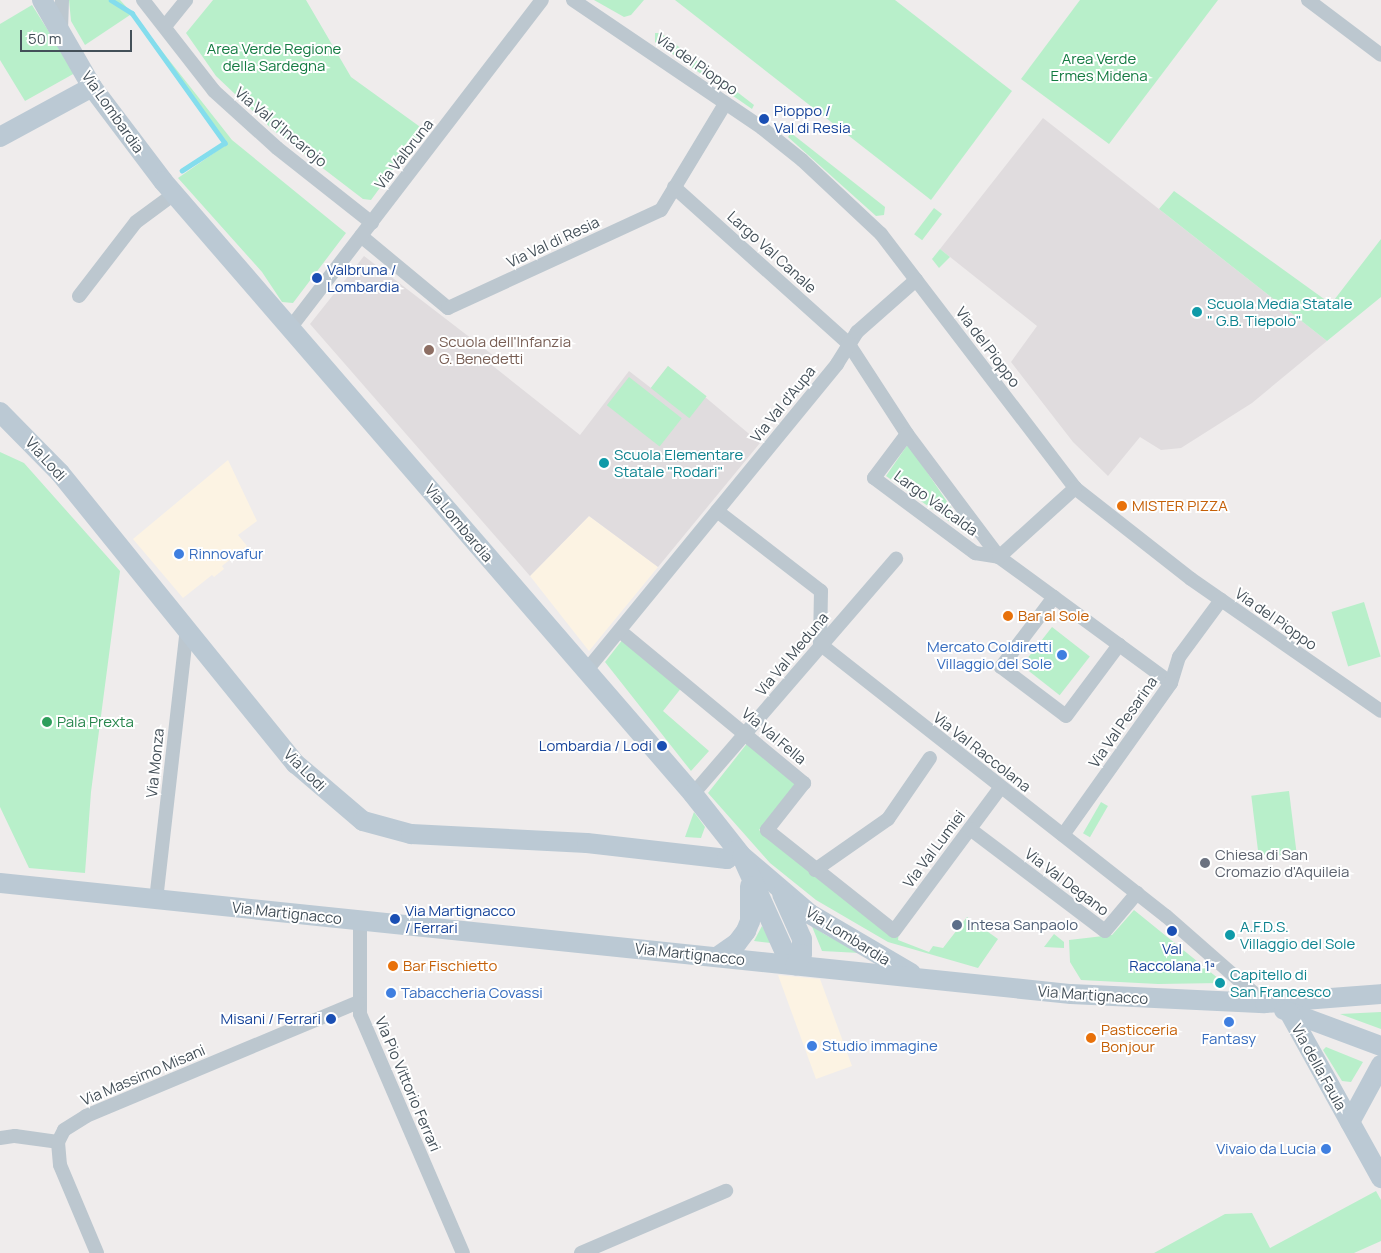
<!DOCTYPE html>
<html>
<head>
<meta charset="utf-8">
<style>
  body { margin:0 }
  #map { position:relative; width:1381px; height:1253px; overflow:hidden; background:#efecec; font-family:Manrope,sans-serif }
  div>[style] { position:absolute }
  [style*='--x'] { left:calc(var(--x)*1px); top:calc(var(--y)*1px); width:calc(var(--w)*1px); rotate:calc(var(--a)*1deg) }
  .commercial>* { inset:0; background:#fcf3e3 }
  .education>* { inset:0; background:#e0dcde }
  .green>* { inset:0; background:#b8efca; transform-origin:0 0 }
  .stream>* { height:4.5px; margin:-2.25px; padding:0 2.25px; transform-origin:2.25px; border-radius:2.25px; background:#84dded }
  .street>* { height:14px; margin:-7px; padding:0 7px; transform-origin:7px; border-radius:7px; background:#bcc7cf }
  .secondary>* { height:20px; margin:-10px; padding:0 10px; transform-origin:10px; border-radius:10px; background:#bbc9d4 }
  .dots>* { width:14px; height:14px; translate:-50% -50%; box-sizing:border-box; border:2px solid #fff; border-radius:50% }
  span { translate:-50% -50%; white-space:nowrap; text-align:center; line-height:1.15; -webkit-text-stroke:4px #fff; paint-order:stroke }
  .park-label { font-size:15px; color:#147b42 }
  .street-label { font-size:15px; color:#445059 }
  .transit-label { font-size:15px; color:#164399 }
  .left { translate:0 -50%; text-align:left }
  .right { translate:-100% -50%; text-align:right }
  .culture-label { font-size:15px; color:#0d838f }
  .education-label { font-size:15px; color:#785e54 }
  .food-label { font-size:15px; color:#c56008 }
  .shop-label { font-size:15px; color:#366cbe }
  .leisure-label { font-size:15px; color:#27864d }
  .worship-label { font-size:15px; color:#5b616d }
  .service-label { font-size:15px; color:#4e5e75 }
  .scale { position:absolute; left:20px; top:30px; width:112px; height:22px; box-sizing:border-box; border:2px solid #445059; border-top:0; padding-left:6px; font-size:15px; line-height:18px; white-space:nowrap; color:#445059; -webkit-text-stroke:4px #fff; paint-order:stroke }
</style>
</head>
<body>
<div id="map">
  <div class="commercial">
    <div style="clip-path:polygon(228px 460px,257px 521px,238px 535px,247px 546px,222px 566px,224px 569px,214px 577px,212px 575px,183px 598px,133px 539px)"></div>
    <div style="clip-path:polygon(589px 516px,658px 567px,589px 651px,530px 576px)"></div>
    <div style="clip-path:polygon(778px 975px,820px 979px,852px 1066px,816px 1079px)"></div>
  </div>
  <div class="education">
    <div style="clip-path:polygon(1043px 118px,1327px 341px,1252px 403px,1181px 448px,1161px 450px,1140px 437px,1108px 476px,1073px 442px,1011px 362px,1037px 326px,940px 249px)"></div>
    <div style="clip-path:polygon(364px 256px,498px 359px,493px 366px,580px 435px,629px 371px,651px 388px,668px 366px,760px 443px,658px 567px,589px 516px,530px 576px,310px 324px)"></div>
  </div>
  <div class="green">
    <div style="clip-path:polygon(69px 0,120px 0,132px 13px,232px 140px,346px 233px,293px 303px,282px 302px,262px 272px,178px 178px,227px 144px,133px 13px,85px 45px,71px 21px)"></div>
    <div style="clip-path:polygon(213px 0,306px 0,351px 77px,423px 129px,371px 200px,363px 199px,273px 130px,216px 76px,186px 33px)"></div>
    <div style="clip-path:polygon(594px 0,644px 0,631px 15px,624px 17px)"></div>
    <div style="clip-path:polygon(675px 0,895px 0,1012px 91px,931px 200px)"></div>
    <div style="clip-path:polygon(1080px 0,1218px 0,1109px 144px,1021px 79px)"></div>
    <div style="clip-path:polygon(32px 5px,75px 73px,25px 101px,0 60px,0 24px)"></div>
    <div style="clip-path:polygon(655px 33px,661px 33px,754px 105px,752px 109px,655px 42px)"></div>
    <div style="clip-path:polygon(791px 133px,885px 207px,884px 215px,876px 216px,788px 137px)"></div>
    <div style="clip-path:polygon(1174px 191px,1331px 304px,1381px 239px,1381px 297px,1327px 341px,1159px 209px)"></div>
    <div style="left:934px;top:208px;width:10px;height:33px;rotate:37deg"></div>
    <div style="clip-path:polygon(940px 249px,950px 257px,939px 268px,932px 259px)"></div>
    <div style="left:668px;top:366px;width:49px;height:28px;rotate:38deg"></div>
    <div style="left:629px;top:377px;width:67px;height:36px;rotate:38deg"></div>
    <div style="clip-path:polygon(908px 444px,971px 537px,886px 476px)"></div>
    <div style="clip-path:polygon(0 452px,24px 463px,120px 571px,91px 792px,85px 873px,29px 868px,0 807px)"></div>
    <div style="left:1364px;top:602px;width:57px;height:34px;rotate:73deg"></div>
    <div style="left:1052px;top:627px;width:48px;height:49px;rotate:38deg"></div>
    <div style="clip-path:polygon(623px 639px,682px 687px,663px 711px,709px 751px,691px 771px,605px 662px)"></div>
    <div style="clip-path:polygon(749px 741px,798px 783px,759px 830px,809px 871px,899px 932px,898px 940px,929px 952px,933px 946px,943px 948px,967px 917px,998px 939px,978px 968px,888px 942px,816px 900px,770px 863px,708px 793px)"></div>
    <div style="left:1289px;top:791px;width:63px;height:38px;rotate:83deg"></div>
    <div style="left:1101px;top:802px;width:8px;height:36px;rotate:30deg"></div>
    <div style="clip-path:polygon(694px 812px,705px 827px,701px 838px,685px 837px)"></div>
    <div style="clip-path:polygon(1134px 910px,1219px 979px,1220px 983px,1158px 984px,1081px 980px,1070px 962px,1069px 940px,1112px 935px)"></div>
    <div style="clip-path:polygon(811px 924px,824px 934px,860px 953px,822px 951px)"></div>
    <div style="clip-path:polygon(762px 926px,771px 943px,754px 941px)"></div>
    <div style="clip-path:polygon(1054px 934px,1064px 942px,1064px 948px,1044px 947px)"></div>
    <div style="clip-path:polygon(1381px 1012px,1381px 1029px,1340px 1014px)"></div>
    <div style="clip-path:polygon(1326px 1047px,1363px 1062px,1351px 1082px,1342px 1081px,1323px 1050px)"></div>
    <div style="clip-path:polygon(1376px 1191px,1381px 1200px,1381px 1241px,1354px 1253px,1154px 1253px,1225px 1214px,1252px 1213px,1270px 1248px)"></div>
  </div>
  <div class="stream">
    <div style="--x:111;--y:0;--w:25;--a:32"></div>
    <div style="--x:132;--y:13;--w:160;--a:54.4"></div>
    <div style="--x:225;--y:143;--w:51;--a:146.9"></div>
  </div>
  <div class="street">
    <div style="--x:143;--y:0;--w:115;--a:52"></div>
    <div style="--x:214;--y:91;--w:85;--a:42.1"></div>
    <div style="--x:277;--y:148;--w:121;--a:38.3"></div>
    <div style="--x:573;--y:0;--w:228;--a:34.1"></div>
    <div style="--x:762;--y:128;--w:51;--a:38.7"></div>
    <div style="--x:802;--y:160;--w:108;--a:43.1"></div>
    <div style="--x:881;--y:234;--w:320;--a:52.6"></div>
    <div style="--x:1075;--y:488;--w:147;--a:38.1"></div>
    <div style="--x:1191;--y:579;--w:231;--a:34.8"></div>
    <div style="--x:1308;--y:0;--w:91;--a:37"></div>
    <div style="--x:166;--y:25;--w:32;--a:-51"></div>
    <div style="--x:61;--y:29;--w:29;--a:-88"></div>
    <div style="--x:674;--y:187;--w:234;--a:41.9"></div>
    <div style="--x:848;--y:343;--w:108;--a:57"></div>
    <div style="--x:907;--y:434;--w:154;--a:53.2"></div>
    <div style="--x:999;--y:557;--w:213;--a:36.2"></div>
    <div style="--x:361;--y:236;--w:113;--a:39.6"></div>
    <div style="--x:448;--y:308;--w:234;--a:-24.7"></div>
    <div style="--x:661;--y:210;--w:124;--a:-58.9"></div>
    <div style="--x:79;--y:296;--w:93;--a:-52.4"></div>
    <div style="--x:136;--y:222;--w:47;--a:-36.4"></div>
    <div style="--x:291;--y:327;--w:412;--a:-52.5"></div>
    <div style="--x:907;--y:434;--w:55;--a:126.9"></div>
    <div style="--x:874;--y:478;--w:126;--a:36.6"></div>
    <div style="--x:975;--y:553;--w:24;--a:9"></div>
    <div style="--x:717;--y:511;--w:131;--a:37.6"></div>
    <div style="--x:821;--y:591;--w:53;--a:91.1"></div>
    <div style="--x:820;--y:644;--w:440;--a:38.2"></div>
    <div style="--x:1166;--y:916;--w:132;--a:41.3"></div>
    <div style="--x:999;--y:557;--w:103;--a:-42.2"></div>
    <div style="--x:1054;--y:597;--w:88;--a:127.1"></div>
    <div style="--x:1001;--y:667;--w:81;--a:37"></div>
    <div style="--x:1066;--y:716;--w:89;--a:-53.3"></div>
    <div style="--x:620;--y:631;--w:239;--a:39.6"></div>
    <div style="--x:804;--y:783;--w:60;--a:128.2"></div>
    <div style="--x:767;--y:830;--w:162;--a:38.5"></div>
    <div style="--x:894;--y:931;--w:179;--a:-53.4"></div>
    <div style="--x:586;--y:671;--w:397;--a:-50.7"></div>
    <div style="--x:837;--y:364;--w:38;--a:-58"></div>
    <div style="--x:857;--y:332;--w:79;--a:-41.4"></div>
    <div style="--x:693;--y:794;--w:311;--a:-49.2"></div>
    <div style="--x:970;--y:829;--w:169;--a:37.1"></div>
    <div style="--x:1105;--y:931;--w:50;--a:-49.9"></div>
    <div style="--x:1063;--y:835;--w:186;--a:-54.6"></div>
    <div style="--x:1171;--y:683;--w:27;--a:-73"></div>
    <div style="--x:1179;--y:657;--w:71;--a:-53.6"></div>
    <div style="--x:815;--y:870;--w:89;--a:-34.9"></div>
    <div style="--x:888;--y:819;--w:74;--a:-55.5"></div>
    <div style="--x:156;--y:900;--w:272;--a:-83.5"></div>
    <div style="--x:360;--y:921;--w:93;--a:90"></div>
    <div style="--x:360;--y:1014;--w:260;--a:66.7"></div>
    <div style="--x:0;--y:1138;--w:15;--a:-8"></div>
    <div style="--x:15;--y:1136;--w:43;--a:7.9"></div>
    <div style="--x:97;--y:1253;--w:95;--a:-112.8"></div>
    <div style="--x:60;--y:1165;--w:23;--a:-95"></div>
    <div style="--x:58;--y:1142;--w:13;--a:-63"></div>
    <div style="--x:64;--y:1130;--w:26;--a:-32"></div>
    <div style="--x:86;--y:1116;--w:295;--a:-22.7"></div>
    <div style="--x:581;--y:1253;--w:158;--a:-23.2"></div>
  </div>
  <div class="secondary">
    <div style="--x:42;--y:0;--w:100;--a:60.1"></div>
    <div style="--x:92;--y:87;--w:118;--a:52.9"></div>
    <div style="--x:163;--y:181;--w:810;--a:49.15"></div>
    <div style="--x:693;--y:794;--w:78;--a:51.8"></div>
    <div style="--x:741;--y:855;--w:91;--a:40.5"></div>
    <div style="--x:810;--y:914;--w:117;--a:30.3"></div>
    <div style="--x:0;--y:137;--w:105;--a:-28.5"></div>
    <div style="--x:0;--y:412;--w:86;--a:45.5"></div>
    <div style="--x:60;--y:473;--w:375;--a:51"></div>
    <div style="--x:296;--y:764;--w:88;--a:40.4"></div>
    <div style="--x:363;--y:821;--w:50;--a:15.2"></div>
    <div style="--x:411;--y:834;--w:176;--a:2.9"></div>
    <div style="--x:587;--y:843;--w:141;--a:6.5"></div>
    <div style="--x:727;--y:859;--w:13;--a:-42"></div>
    <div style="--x:742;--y:857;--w:117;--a:65.8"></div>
    <div style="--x:0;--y:883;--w:1077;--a:5.92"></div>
    <div style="--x:1071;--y:994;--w:194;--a:2.7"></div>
    <div style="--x:1265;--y:1003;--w:116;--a:-4.4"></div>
    <div style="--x:782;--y:894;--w:49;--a:66"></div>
    <div style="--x:802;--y:939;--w:15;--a:90"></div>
    <div style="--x:802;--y:954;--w:13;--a:119"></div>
    <div style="--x:717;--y:957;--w:24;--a:-35"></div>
    <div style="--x:737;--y:943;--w:15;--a:-53"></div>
    <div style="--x:746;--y:931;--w:11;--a:-68"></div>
    <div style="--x:750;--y:921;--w:35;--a:-90"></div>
    <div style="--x:1284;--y:1010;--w:103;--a:20.4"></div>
    <div style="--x:1289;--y:1012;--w:190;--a:61"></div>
    <div style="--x:1350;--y:1122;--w:65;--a:-61.5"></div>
  </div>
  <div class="dots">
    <div style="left:764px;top:119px;background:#1a4fb4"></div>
    <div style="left:317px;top:278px;background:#1a4fb4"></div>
    <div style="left:1197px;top:312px;background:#0f9aa8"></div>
    <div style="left:429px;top:350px;background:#8d6e63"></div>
    <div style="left:604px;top:463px;background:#0f9aa8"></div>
    <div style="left:1122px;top:506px;background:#e8710a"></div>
    <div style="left:179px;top:554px;background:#3f7fe0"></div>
    <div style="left:1008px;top:616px;background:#e8710a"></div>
    <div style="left:1062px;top:655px;background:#3f7fe0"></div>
    <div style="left:47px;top:722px;background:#2e9e5b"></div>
    <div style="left:662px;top:746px;background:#1a4fb4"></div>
    <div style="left:1205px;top:863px;background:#6b7280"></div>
    <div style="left:395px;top:919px;background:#1a4fb4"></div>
    <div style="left:957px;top:925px;background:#5c6f8a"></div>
    <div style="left:1172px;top:931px;background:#1a4fb4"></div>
    <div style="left:1230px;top:935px;background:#0f9aa8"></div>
    <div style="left:393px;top:966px;background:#e8710a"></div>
    <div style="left:1220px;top:983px;background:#0f9aa8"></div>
    <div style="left:391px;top:993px;background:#3f7fe0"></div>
    <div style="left:331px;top:1019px;background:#1a4fb4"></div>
    <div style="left:1229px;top:1022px;background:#3f7fe0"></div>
    <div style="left:1091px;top:1038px;background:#e8710a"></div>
    <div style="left:812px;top:1046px;background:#3f7fe0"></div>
    <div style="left:1326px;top:1149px;background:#3f7fe0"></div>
  </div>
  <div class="park-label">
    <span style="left:274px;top:57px">Area Verde Regione<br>della Sardegna</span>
    <span style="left:1099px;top:67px">Area Verde<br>Ermes Midena</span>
  </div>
  <div class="street-label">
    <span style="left:697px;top:64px;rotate:35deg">Via del Pioppo</span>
    <span style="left:113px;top:112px;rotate:55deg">Via Lombardia</span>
    <span style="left:281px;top:127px;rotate:40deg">Via Val d'Incarojo</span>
    <span style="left:404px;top:154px;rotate:-52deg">Via Valbruna</span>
    <span style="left:553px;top:242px;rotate:-25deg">Via Val di Resia</span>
    <span style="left:772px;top:252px;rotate:42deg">Largo Val Canale</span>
    <span style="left:988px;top:347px;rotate:53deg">Via del Pioppo</span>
    <span style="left:783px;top:404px;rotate:-51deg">Via Val d'Aupa</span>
    <span style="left:46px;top:459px;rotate:48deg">Via Lodi</span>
    <span style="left:936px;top:503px;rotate:36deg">Largo Valcalda</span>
    <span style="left:459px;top:523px;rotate:50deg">Via Lombardia</span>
    <span style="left:1276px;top:619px;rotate:35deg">Via del Pioppo</span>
    <span style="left:792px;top:654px;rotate:-50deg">Via Val Meduna</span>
    <span style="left:1123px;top:722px;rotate:-55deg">Via Val Pesarina</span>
    <span style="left:774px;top:736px;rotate:40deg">Via Val Fella</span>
    <span style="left:982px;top:752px;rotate:38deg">Via Val Raccolana</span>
    <span style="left:155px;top:763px;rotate:-84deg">Via Monza</span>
    <span style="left:305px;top:770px;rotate:45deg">Via Lodi</span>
    <span style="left:934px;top:849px;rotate:-53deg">Via Val Lumiei</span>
    <span style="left:1067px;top:882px;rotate:37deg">Via Val Degano</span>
    <span style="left:287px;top:913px;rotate:6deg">Via Martignacco</span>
    <span style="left:848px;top:936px;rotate:32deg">Via Lombardia</span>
    <span style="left:690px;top:954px;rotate:6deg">Via Martignacco</span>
    <span style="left:1093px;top:995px;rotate:4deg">Via Martignacco</span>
    <span style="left:1319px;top:1067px;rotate:61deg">Via della Faula</span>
    <span style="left:143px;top:1075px;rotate:-23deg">Via Massimo Misani</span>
    <span style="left:408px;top:1084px;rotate:67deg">Via Pio Vittorio Ferrari</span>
  </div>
  <div class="transit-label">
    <span class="left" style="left:774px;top:119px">Pioppo /<br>Val di Resia</span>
    <span class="left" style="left:327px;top:278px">Valbruna /<br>Lombardia</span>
    <span class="right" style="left:652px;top:746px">Lombardia / Lodi</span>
    <span class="left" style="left:405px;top:919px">Via Martignacco<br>/ Ferrari</span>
    <span style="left:1172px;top:957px">Val<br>Raccolana 1ª</span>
    <span class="right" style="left:321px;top:1019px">Misani / Ferrari</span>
  </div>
  <div class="culture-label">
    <span class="left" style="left:1207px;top:312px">Scuola Media Statale<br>" G.B. Tiepolo"</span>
    <span class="left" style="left:614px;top:463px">Scuola Elementare<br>Statale "Rodari"</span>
    <span class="left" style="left:1240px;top:935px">A.F.D.S.<br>Villaggio del Sole</span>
    <span class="left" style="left:1230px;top:983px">Capitello di<br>San Francesco</span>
  </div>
  <div class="education-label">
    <span class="left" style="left:439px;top:350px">Scuola dell'Infanzia<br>G. Benedetti</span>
  </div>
  <div class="food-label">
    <span class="left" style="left:1132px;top:506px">MISTER PIZZA</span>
    <span class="left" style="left:1018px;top:616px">Bar al Sole</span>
    <span class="left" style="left:403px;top:966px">Bar Fischietto</span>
    <span class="left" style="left:1101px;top:1038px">Pasticceria<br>Bonjour</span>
  </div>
  <div class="shop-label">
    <span class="left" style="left:189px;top:554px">Rinnovafur</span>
    <span class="right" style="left:1052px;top:655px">Mercato Coldiretti<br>Villaggio del Sole</span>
    <span class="left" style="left:401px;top:993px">Tabaccheria Covassi</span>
    <span style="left:1229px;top:1039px">Fantasy</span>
    <span class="left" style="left:822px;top:1046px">Studio immagine</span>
    <span class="right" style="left:1316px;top:1149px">Vivaio da Lucia</span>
  </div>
  <div class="leisure-label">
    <span class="left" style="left:57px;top:722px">Pala Prexta</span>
  </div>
  <div class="worship-label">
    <span class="left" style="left:1215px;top:863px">Chiesa di San<br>Cromazio d'Aquileia</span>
  </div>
  <div class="service-label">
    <span class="left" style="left:967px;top:925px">Intesa Sanpaolo</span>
  </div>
  <div class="scale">50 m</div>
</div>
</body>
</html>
